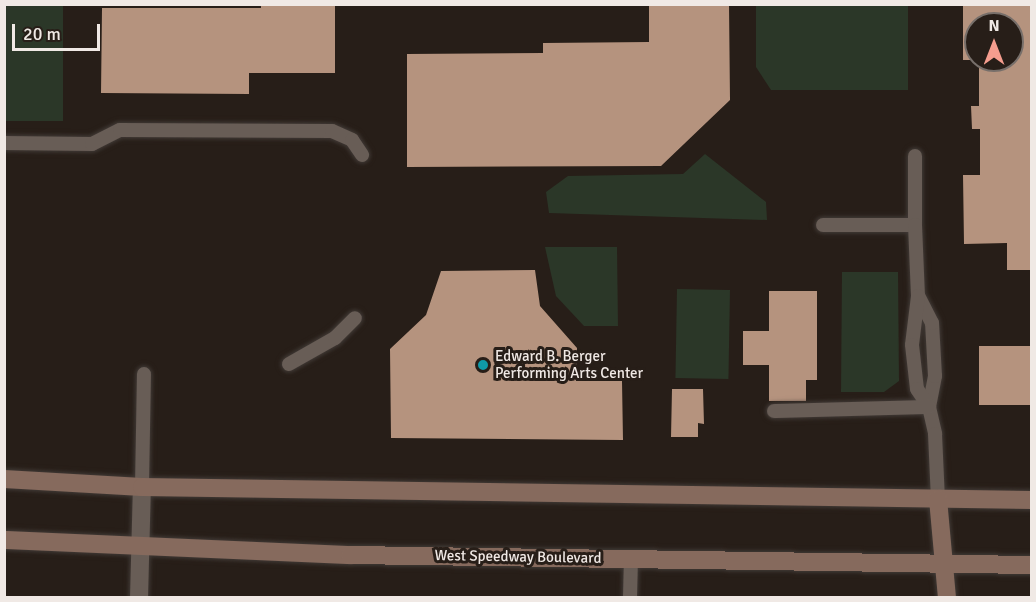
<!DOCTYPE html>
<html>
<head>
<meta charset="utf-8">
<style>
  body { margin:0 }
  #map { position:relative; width:1036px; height:602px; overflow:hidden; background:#271e18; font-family:Signika,sans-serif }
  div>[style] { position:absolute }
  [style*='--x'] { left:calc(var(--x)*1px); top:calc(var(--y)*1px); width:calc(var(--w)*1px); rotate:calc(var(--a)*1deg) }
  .green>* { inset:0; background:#2b3728; transform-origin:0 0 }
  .building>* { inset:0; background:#b5937e; transform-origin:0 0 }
  .roads { filter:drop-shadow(0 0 2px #413a36) drop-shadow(0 0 2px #413a36) }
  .service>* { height:14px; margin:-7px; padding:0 7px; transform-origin:7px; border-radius:7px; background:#685d56 }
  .minor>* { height:18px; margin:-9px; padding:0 9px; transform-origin:9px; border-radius:9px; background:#685d56 }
  .secondary>* { height:18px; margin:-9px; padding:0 9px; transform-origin:9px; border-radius:9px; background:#866a5d }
  .dots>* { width:16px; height:16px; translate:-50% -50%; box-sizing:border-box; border:3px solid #271e18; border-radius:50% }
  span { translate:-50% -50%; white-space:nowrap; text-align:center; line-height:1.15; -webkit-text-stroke:6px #271e18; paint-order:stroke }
  .poi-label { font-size:15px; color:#f0e9e5 }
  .left { translate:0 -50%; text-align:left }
  .street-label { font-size:15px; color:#f0e9e5 }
  .frame { position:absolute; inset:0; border:6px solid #f0e9e5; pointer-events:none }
  .north { position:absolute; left:964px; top:12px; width:60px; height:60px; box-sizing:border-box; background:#271e18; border:2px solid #776f6a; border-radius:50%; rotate:0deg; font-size:16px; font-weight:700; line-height:24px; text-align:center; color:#f0e9e5 }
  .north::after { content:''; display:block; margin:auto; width:21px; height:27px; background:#f59d8e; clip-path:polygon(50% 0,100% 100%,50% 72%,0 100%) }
  .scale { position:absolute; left:12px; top:24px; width:88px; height:27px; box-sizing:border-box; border:3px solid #f0e9e5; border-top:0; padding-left:8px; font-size:18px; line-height:21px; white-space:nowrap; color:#f0e9e5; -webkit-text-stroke:4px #271e18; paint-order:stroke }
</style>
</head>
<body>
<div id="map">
  <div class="green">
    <div style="left:4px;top:5px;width:59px;height:116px"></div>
    <div style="clip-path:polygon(756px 5px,908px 5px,908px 90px,771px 90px,756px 67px)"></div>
    <div style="clip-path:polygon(705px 154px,766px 202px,767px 220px,549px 213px,546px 192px,568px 176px,683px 174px)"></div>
    <div style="clip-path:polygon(545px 247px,617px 247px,618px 326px,584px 326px,556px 296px)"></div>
    <div style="clip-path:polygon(842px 272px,898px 272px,899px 381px,884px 392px,841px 392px)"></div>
    <div style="left:677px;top:289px;width:53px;height:89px;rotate:1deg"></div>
  </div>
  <div class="building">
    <div style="clip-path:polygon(261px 4px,335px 4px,335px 73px,249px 73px,249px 94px,101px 93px,102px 8px,261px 8px)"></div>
    <div style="clip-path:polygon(649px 4px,729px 4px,730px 100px,661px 166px,407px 167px,407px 54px,543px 53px,543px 43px,649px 42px)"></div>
    <div style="clip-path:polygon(963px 4px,1032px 4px,1032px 270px,1007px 270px,1007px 243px,964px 244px,963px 175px,980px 175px,980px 129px,972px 129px,971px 106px,979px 106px,979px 60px,1012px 60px,1012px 24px,976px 24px,976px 60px,963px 60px)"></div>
    <div style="clip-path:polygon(535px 270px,540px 306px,577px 348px,576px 381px,622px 381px,623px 440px,391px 438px,390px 349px,426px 315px,441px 271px)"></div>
    <div style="clip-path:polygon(769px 291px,817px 291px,817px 380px,806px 380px,806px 401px,769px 401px,769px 365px,743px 365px,743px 331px,769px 331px)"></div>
    <div style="left:979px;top:346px;width:53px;height:59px"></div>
    <div style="clip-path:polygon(672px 389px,703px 389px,704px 424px,698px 423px,698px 437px,671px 437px)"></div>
  </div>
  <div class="roads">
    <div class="service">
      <div style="--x:4;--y:143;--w:88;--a:0.7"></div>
      <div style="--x:92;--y:144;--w:31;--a:-27"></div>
      <div style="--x:120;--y:130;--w:212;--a:0.3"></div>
      <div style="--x:332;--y:131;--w:22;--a:24"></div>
      <div style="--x:352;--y:140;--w:18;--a:56"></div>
      <div style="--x:915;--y:156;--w:69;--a:90"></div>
      <div style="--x:823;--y:225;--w:92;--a:0"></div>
      <div style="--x:915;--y:225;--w:71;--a:87.6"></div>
      <div style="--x:289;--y:364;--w:53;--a:-29.5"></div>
      <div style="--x:335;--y:338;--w:28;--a:-45"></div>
      <div style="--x:929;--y:407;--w:32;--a:-79"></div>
      <div style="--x:935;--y:376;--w:53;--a:-93.2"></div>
      <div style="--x:932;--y:323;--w:30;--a:-117"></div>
      <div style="--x:918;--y:296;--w:49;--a:97"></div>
      <div style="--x:912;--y:345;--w:44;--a:83.5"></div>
      <div style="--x:917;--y:389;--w:22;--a:56"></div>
      <div style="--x:929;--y:407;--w:28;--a:77"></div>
      <div style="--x:935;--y:434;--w:65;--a:87.4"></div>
      <div style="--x:774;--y:411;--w:155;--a:-1.5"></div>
      <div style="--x:142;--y:487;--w:113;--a:-89"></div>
      <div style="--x:630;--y:598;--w:40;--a:-88.6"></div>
    </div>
    <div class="minor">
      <div style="--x:139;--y:598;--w:111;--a:-88.5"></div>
    </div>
    <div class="secondary">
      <div style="--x:4;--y:479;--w:138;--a:3.3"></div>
      <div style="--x:142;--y:487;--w:890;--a:0.84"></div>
      <div style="--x:938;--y:499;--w:99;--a:84.8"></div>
      <div style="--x:4;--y:540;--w:346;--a:2.5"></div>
      <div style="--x:350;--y:555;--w:682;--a:0.84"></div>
    </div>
  </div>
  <div class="dots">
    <div style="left:483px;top:365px;background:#0f9aa8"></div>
  </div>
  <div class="poi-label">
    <span class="left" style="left:495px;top:365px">Edward B. Berger<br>Performing Arts Center</span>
  </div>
  <div class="street-label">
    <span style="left:518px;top:557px;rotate:1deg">West Speedway Boulevard</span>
  </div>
  <div class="frame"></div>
  <div class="north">N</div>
  <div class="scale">20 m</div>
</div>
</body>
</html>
